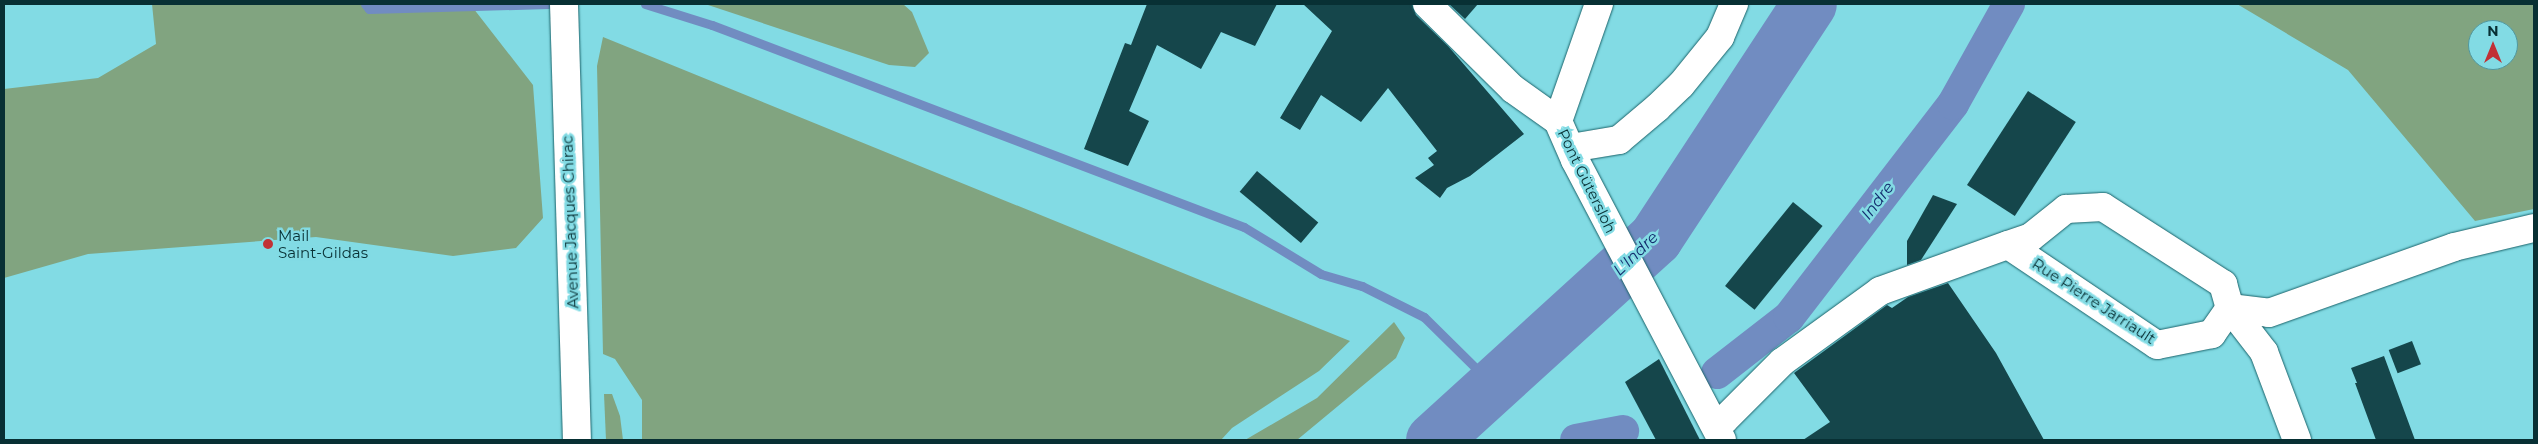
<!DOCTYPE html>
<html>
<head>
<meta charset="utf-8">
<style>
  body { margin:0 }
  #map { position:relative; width:2538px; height:444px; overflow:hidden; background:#82dbe4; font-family:Montserrat,sans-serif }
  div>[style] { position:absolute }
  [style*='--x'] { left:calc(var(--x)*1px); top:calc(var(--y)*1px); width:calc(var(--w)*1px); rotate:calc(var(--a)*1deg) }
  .green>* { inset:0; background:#81a480 }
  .stream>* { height:9px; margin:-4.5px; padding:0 4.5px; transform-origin:4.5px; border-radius:4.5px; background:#718cc1 }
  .canal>* { height:32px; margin:-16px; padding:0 16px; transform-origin:16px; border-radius:16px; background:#718cc1 }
  .river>* { height:55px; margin:-27.5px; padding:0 27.5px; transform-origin:27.5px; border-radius:27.5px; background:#718cc1 }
  .building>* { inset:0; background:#15464b; transform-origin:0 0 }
  .roads { filter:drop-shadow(0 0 1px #1b636a) drop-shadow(0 0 1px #1b636a) }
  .street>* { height:28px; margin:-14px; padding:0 14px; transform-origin:14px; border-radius:14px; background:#fff }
  .secondary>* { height:28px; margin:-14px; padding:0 14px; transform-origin:14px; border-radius:14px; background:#fff }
  .dots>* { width:14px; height:14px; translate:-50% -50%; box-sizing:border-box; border:2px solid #82dbe4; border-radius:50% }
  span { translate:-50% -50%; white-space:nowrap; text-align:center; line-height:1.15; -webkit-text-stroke:5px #82dbe4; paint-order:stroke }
  .street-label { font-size:15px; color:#083034 }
  .poi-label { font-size:15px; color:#083034 }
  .left { translate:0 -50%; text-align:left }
  .water-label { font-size:16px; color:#132d6e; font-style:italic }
  .frame { position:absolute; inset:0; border:5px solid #083034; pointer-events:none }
  .north { position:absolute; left:2468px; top:20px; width:50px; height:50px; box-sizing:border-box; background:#82dbe4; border:1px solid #51979e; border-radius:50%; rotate:0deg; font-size:14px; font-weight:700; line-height:20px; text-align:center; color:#083034 }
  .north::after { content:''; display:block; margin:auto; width:18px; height:22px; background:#c13136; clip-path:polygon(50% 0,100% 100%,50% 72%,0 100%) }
</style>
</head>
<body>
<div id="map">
  <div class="green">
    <div style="clip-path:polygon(152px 4px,470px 4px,533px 85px,543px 218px,516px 248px,453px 256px,316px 237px,88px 254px,4px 278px,4px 89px,98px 78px,156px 44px)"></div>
    <div style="clip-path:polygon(705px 4px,903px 4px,912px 12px,929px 53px,915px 67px,889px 65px)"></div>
    <div style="clip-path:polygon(evenodd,2237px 4px,2534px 4px,2534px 209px,2475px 221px,2348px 70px,2237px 4px,2478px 30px,2508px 30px,2508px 60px,2478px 60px,2478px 30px)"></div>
    <div style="clip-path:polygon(603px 37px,1350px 341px,1319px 371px,1232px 428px,1221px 440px,642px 440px,642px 400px,615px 359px,603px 354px,597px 66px)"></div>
    <div style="clip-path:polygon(1394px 322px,1405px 338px,1396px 358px,1297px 440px,1245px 440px,1317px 398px)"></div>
    <div style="clip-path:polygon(604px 394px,612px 394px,620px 416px,623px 440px,606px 440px)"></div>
  </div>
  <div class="stream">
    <div style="--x:365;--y:4;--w:6;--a:51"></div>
    <div style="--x:369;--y:9;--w:179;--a:-1.6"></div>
    <div style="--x:645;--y:4;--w:70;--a:17.4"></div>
    <div style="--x:712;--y:25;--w:569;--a:20.79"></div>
    <div style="--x:1244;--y:227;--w:90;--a:31.4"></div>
    <div style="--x:1321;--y:274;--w:43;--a:16.3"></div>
    <div style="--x:1362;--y:286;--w:69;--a:26.6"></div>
    <div style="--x:1424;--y:317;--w:97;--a:44.6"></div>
  </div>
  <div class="canal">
    <div style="--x:1717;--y:373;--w:91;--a:-37.9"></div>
    <div style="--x:1789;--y:317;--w:269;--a:-52.4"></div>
    <div style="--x:1953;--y:104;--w:115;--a:-60.8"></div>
    <div style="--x:1576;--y:440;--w:48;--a:-10.8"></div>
  </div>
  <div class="river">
    <div style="--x:1433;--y:440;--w:300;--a:-42.3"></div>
    <div style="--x:1655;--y:238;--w:280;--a:-56.7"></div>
  </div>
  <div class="building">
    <div style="clip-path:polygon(1147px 4px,1277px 4px,1255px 46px,1221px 32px,1201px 69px,1157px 45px,1129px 111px,1149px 121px,1128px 166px,1084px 149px,1125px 43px,1131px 45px)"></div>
    <div style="clip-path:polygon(1303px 4px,1412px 4px,1416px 15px,1448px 46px,1524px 134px,1470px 176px,1447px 188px,1440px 198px,1415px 178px,1434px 165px,1428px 158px,1437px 151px,1388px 88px,1361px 122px,1321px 95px,1300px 130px,1280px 118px,1332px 31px)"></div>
    <div style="clip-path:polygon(1449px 4px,1478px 4px,1465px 19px)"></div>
    <div style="left:2028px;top:91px;width:57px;height:112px;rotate:33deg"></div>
    <div style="left:1257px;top:171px;width:80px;height:27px;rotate:40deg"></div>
    <div style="clip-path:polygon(1933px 195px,1957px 204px,1921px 260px,1907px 265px,1907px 241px)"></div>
    <div style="left:1793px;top:202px;width:38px;height:108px;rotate:39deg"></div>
    <div style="clip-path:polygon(1948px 283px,1996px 353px,2044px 440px,1803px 440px,1830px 422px,1794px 373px,1887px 305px,1892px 308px,1908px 297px)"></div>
    <div style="left:2412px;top:341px;width:25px;height:25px;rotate:69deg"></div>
    <div style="clip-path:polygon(2384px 356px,2415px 440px,2376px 440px,2355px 383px,2357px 383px,2351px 368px)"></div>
    <div style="clip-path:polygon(1659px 359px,1700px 440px,1656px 440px,1625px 382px)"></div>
  </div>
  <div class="roads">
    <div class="street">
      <div style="--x:1427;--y:4;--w:121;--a:44.7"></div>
      <div style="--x:1513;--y:89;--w:55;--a:35.4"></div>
      <div style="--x:1558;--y:121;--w:43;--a:66.4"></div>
      <div style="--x:1575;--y:160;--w:316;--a:62.3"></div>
      <div style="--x:1558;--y:121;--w:124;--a:-70.7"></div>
      <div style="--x:1571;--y:148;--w:49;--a:-9.5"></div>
      <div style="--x:1619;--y:140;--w:50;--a:-40.1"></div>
      <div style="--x:1657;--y:108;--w:33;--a:-44"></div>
      <div style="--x:1681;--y:85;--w:62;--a:-50.9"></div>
      <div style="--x:1720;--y:37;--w:36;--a:-67"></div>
      <div style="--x:1715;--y:424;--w:10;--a:-24"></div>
      <div style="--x:1724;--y:420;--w:82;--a:-45"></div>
      <div style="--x:1782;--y:362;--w:121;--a:-35.9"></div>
      <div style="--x:1880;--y:291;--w:136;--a:-19.8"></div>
      <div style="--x:2008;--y:245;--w:24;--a:-19"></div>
      <div style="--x:2031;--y:237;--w:45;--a:-38.7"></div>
      <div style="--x:2066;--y:209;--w:37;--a:-3"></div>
      <div style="--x:2103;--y:207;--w:143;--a:32.7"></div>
      <div style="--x:2223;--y:284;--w:25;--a:74"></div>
      <div style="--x:2230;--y:308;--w:32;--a:125"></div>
      <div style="--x:2212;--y:334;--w:56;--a:168.7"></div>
      <div style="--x:2157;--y:345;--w:179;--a:-146.1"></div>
      <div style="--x:2297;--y:440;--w:94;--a:-110.6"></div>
      <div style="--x:2264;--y:352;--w:56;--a:-127.7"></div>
      <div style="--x:2230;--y:308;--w:39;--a:7"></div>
      <div style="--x:2269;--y:313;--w:196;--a:-19.6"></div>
      <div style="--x:2454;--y:247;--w:82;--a:-13.4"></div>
    </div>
    <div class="secondary">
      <div style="--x:564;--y:4;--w:436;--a:88.3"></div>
    </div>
  </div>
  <div class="dots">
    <div style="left:268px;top:244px;background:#c13136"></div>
  </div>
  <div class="street-label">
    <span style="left:1587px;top:181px;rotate:64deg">Pont Gütersloh</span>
    <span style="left:570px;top:222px;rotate:-92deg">Avenue Jacques Chirac</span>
    <span style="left:2094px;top:301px;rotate:33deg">Rue Pierre Jarriault</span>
  </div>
  <div class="poi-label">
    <span class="left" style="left:278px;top:244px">Mail<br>Saint-Gildas</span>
  </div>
  <div class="water-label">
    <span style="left:1878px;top:201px;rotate:-53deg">Indre</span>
    <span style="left:1636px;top:254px;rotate:-44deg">L'Indre</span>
  </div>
  <div class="frame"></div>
  <div class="north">N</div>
</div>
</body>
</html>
